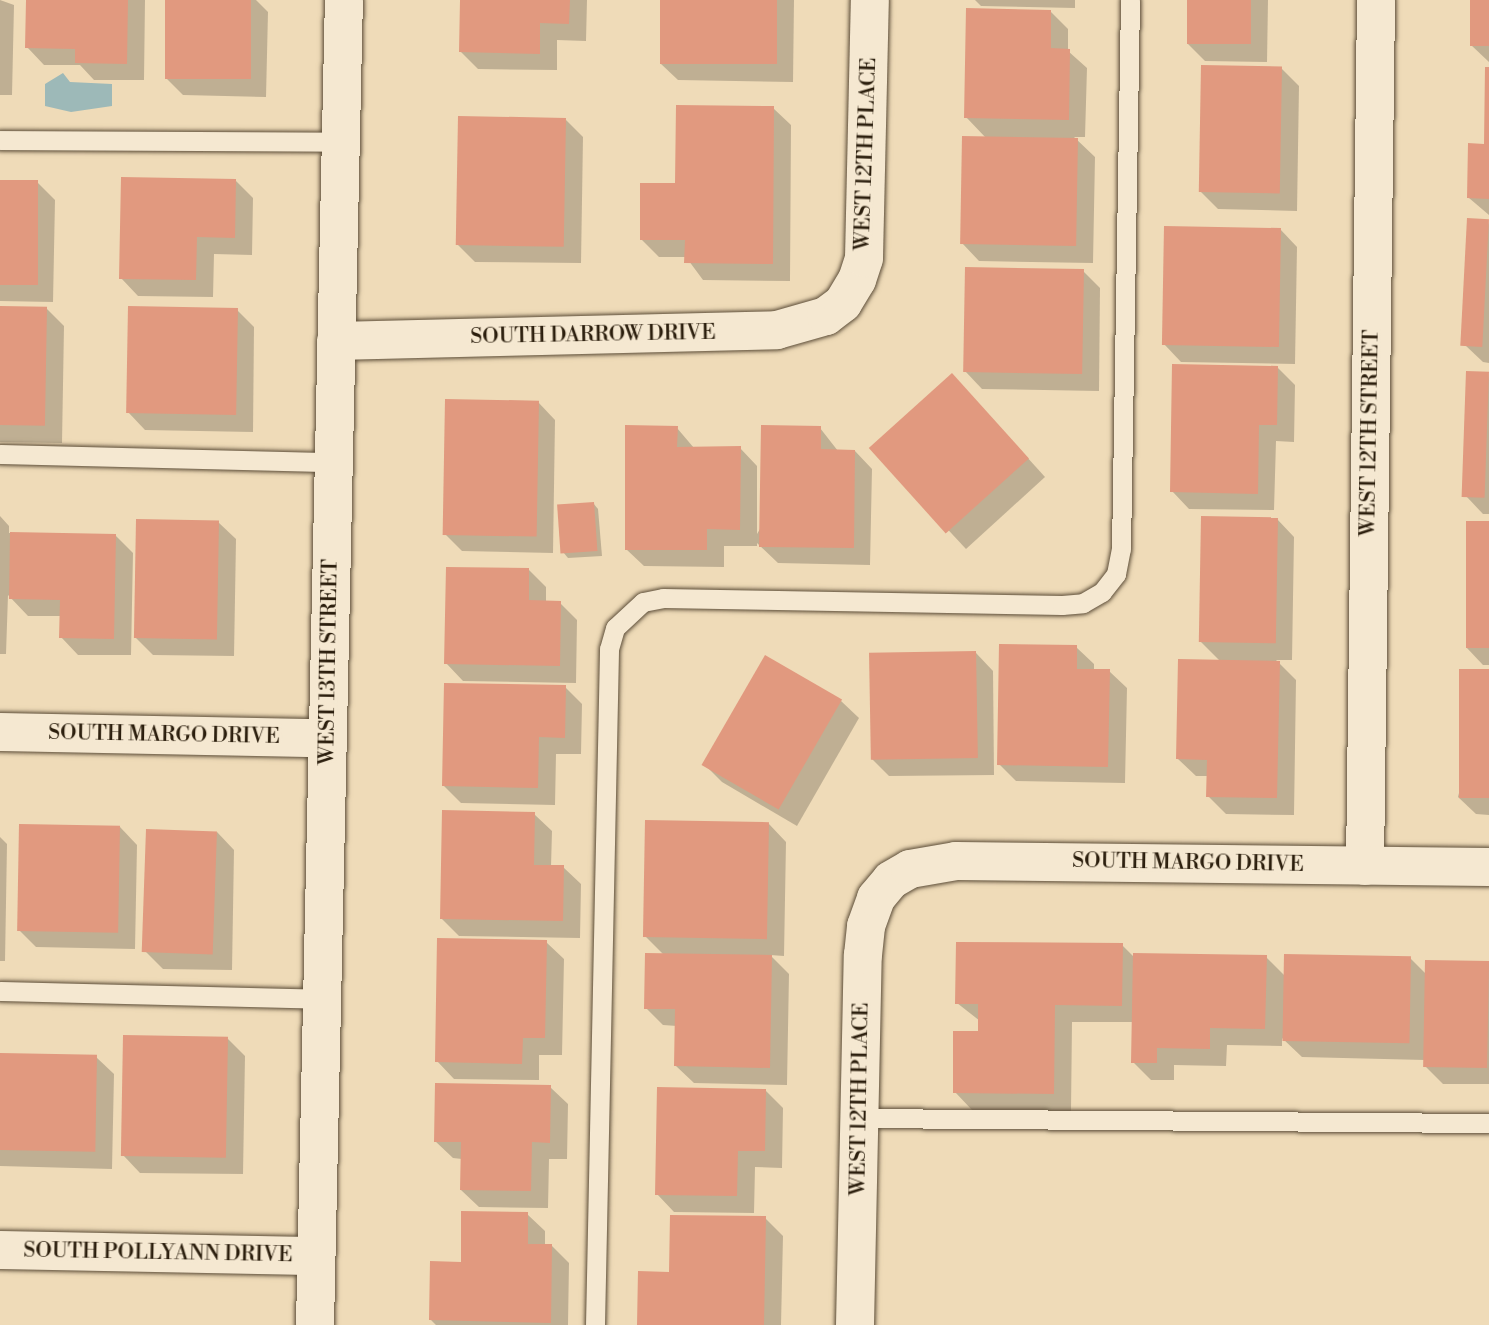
<!DOCTYPE html>
<html>
<head>
<meta charset="utf-8">
<style>
  body { margin:0 }
  #map { position:relative; width:1489px; height:1325px; overflow:hidden; background:#efdbb8; font-family:"Libre Bodoni",serif }
  div>[style] { position:absolute }
  [style*='--x'] { left:calc(var(--x)*1px); top:calc(var(--y)*1px); width:calc(var(--w)*1px); rotate:calc(var(--a)*1deg) }
  .water>* { inset:0; background:#9db9b8 }
  .shadow>* { inset:0; background:#0003 }
  .building>* { inset:0; background:#e1997f; transform-origin:0 0 }
  .roads { filter:drop-shadow(0 0 2px #5c4d38) drop-shadow(0 0 2px #5c4d38) }
  .lane>* { height:19px; margin:-9.5px; padding:0 9.5px; transform-origin:9.5px; border-radius:9.5px; background:#f5e8d1 }
  .street>* { height:38px; margin:-19px; padding:0 19px; transform-origin:19px; border-radius:19px; background:#f5e8d1 }
  .secondary>* { height:38px; margin:-19px; padding:0 19px; transform-origin:19px; border-radius:19px; background:#f5e8d1 }
  span { translate:-50% -50%; white-space:nowrap; text-align:center; line-height:1.15; -webkit-text-stroke:5px #f5e8d1; paint-order:stroke }
  .street-label { font-size:21px; color:#2b1e0d }
</style>
</head>
<body>
<div id="map">
  <div class="water">
    <div style="clip-path:polygon(63px 73px,70px 82px,112px 84px,112px 106px,71px 112px,45px 106px,45px 84px)"></div>
  </div>
  <div class="shadow">
    <div style="clip-path:polygon(0 0,14px 5px,12px 95px,0 95px)"></div>
    <div style="clip-path:polygon(27px 0,145px 0,144px 80px,94px 80px,80px 65px,44px 65px,27px 47px)"></div>
    <div style="clip-path:polygon(167px 0,256px 0,268px 12px,266px 97px,183px 95px,166px 78px)"></div>
    <div style="clip-path:polygon(462px 0,587px 0,586px 41px,557px 40px,557px 70px,478px 69px,461px 52px)"></div>
    <div style="clip-path:polygon(662px 0,794px 0,793px 82px,678px 80px,660px 63px)"></div>
    <div style="clip-path:polygon(975px 0,1075px 0,1075px 8px,981px 6px)"></div>
    <div style="clip-path:polygon(1189px 0,1268px 0,1267px 62px,1205px 61px,1188px 44px)"></div>
    <div style="clip-path:polygon(1472px 0,1489px 0,1489px 62px,1471px 45px)"></div>
    <div style="clip-path:polygon(1051px 12px,1068px 29px,1068px 51px,1087px 68px,1085px 137px,1074px 137px,1095px 157px,1093px 263px,979px 261px,962px 243px,986px 138px,966px 117px)"></div>
    <div style="clip-path:polygon(1281px 68px,1299px 86px,1297px 211px,1218px 209px,1201px 192px)"></div>
    <div style="clip-path:polygon(1489px 69px,1489px 215px,1469px 198px,1486px 146px)"></div>
    <div style="clip-path:polygon(773px 108px,791px 125px,790px 281px,703px 280px,686px 257px,659px 257px,642px 240px,677px 185px)"></div>
    <div style="clip-path:polygon(566px 120px,583px 137px,581px 263px,475px 262px,457px 244px)"></div>
    <div style="clip-path:polygon(236px 181px,253px 198px,252px 255px,214px 254px,213px 297px,138px 296px,121px 278px)"></div>
    <div style="clip-path:polygon(0 182px,37px 182px,55px 200px,53px 302px,0 301px)"></div>
    <div style="clip-path:polygon(1489px 220px,1489px 363px,1483px 362px,1465px 345px)"></div>
    <div style="clip-path:polygon(1280px 229px,1297px 247px,1295px 364px,1181px 362px,1164px 344px)"></div>
    <div style="clip-path:polygon(1083px 271px,1100px 288px,1099px 391px,982px 389px,965px 371px)"></div>
    <div style="clip-path:polygon(0 308px,46px 308px,64px 326px,62px 443px,0 442px)"></div>
    <div style="clip-path:polygon(237px 310px,254px 327px,253px 432px,145px 430px,128px 412px)"></div>
    <div style="clip-path:polygon(1278px 368px,1295px 385px,1294px 442px,1276px 441px,1274px 510px,1189px 509px,1172px 491px)"></div>
    <div style="clip-path:polygon(1489px 373px,1489px 514px,1483px 514px,1466px 496px)"></div>
    <div style="clip-path:polygon(969px 393px,1045px 477px,966px 549px,872px 448px)"></div>
    <div style="clip-path:polygon(538px 402px,555px 420px,553px 553px,462px 551px,445px 534px)"></div>
    <div style="clip-path:polygon(677px 428px,694px 448px,740px 448px,757px 466px,757px 534px,820px 428px,838px 451px,855px 451px,872px 469px,870px 565px,778px 563px,757px 543px,757px 546px,724px 546px,724px 567px,644px 566px,626px 549px)"></div>
    <div style="clip-path:polygon(593px 503px,598px 509px,602px 556px,568px 558px,563px 552px)"></div>
    <div style="clip-path:polygon(0 516px,9px 526px,9px 533px,115px 535px,133px 553px,131px 655px,78px 655px,61px 637px,61px 616px,28px 616px,8px 595px,6px 654px,0 654px)"></div>
    <div style="clip-path:polygon(1277px 519px,1294px 537px,1292px 660px,1276px 660px,1296px 680px,1294px 815px,1226px 814px,1208px 796px,1208px 776px,1196px 776px,1178px 759px,1221px 662px,1201px 642px)"></div>
    <div style="clip-path:polygon(218px 522px,236px 539px,234px 656px,153px 655px,135px 637px)"></div>
    <div style="clip-path:polygon(1489px 523px,1489px 665px,1483px 665px,1466px 647px)"></div>
    <div style="clip-path:polygon(529px 570px,546px 587px,546px 602px,560px 603px,577px 620px,576px 683px,463px 681px,446px 663px)"></div>
    <div style="clip-path:polygon(1076px 647px,1094px 664px,1094px 671px,1109px 671px,1127px 688px,1125px 783px,1016px 781px,999px 764px)"></div>
    <div style="clip-path:polygon(976px 653px,993px 671px,994px 775px,889px 776px,871px 758px)"></div>
    <div style="clip-path:polygon(1489px 671px,1489px 815px,1476px 814px,1458px 797px)"></div>
    <div style="clip-path:polygon(565px 687px,582px 704px,581px 754px,556px 754px,555px 805px,461px 803px,444px 786px)"></div>
    <div style="clip-path:polygon(841px 701px,859px 718px,797px 826px,722px 782px,705px 765px)"></div>
    <div style="clip-path:polygon(534px 814px,552px 831px,551px 867px,563px 867px,581px 884px,580px 938px,459px 936px,441px 918px)"></div>
    <div style="clip-path:polygon(769px 824px,786px 842px,784px 956px,770px 955px,789px 974px,787px 1085px,694px 1083px,676px 1066px,677px 1026px,663px 1025px,646px 1008px,664px 955px,645px 936px)"></div>
    <div style="clip-path:polygon(120px 827px,137px 845px,135px 949px,36px 947px,19px 930px)"></div>
    <div style="clip-path:polygon(217px 832px,234px 850px,232px 970px,163px 969px,145px 951px)"></div>
    <div style="clip-path:polygon(0 837px,7px 844px,5px 961px,0 961px)"></div>
    <div style="clip-path:polygon(546px 942px,564px 959px,562px 1055px,539px 1055px,539px 1080px,454px 1079px,437px 1061px)"></div>
    <div style="clip-path:polygon(1122px 945px,1135px 958px,1266px 957px,1286px 977px,1410px 958px,1427px 975px,1489px 963px,1489px 1084px,1443px 1084px,1425px 1066px,1425px 1060px,1302px 1057px,1282px 1038px,1282px 1046px,1227px 1045px,1226px 1066px,1174px 1065px,1174px 1080px,1151px 1080px,1133px 1062px,1134px 1022px,1072px 1022px,1071px 1111px,972px 1110px,955px 1092px,979px 1033px,980px 1021px,957px 1003px)"></div>
    <div style="clip-path:polygon(227px 1038px,245px 1056px,243px 1174px,140px 1173px,123px 1155px)"></div>
    <div style="clip-path:polygon(0 1055px,96px 1057px,114px 1074px,112px 1169px,0 1166px)"></div>
    <div style="clip-path:polygon(550px 1087px,568px 1104px,567px 1159px,549px 1159px,548px 1208px,479px 1207px,461px 1190px,462px 1159px,453px 1158px,435px 1141px)"></div>
    <div style="clip-path:polygon(765px 1090px,783px 1108px,782px 1168px,755px 1167px,754px 1213px,674px 1212px,657px 1194px)"></div>
    <div style="clip-path:polygon(527px 1214px,545px 1231px,545px 1246px,552px 1246px,569px 1263px,568px 1325px,436px 1325px,431px 1320px,462px 1263px)"></div>
    <div style="clip-path:polygon(765px 1218px,783px 1236px,781px 1325px,639px 1325px,671px 1274px)"></div>
  </div>
  <div class="building">
    <div style="clip-path:polygon(26px 0,128px 0,127px 64px,75px 63px,75px 49px,25px 48px)"></div>
    <div style="left:165px;top:0;width:86px;height:79px"></div>
    <div style="clip-path:polygon(460px 0,570px 0,569px 24px,540px 23px,540px 54px,459px 52px)"></div>
    <div style="left:660px;top:0;width:117px;height:64px"></div>
    <div style="left:1187px;top:0;width:64px;height:44px"></div>
    <div style="left:1470px;top:0;width:19px;height:46px"></div>
    <div style="clip-path:polygon(966px 8px,1051px 10px,1051px 48px,1070px 49px,1069px 120px,964px 118px)"></div>
    <div style="left:1201px;top:65px;width:81px;height:127px;rotate:1deg"></div>
    <div style="clip-path:polygon(1485px 67px,1489px 67px,1489px 199px,1467px 198px,1468px 143px,1484px 144px)"></div>
    <div style="clip-path:polygon(676px 105px,774px 106px,773px 264px,684px 263px,685px 240px,640px 240px,640px 183px,675px 183px)"></div>
    <div style="left:458px;top:116px;width:108px;height:129px;rotate:1deg"></div>
    <div style="left:962px;top:136px;width:116px;height:108px;rotate:1deg"></div>
    <div style="clip-path:polygon(121px 177px,236px 179px,235px 238px,197px 237px,196px 280px,119px 279px)"></div>
    <div style="left:0;top:180px;width:38px;height:105px"></div>
    <div style="left:1467px;top:218px;width:22px;height:128px;rotate:3deg"></div>
    <div style="left:1164px;top:226px;width:117px;height:119px;rotate:1deg"></div>
    <div style="left:965px;top:267px;width:119px;height:105px;rotate:1deg"></div>
    <div style="left:0;top:306px;width:47px;height:119px;rotate:1deg"></div>
    <div style="left:128px;top:306px;width:110px;height:107px;rotate:1deg"></div>
    <div style="clip-path:polygon(1172px 364px,1278px 366px,1277px 425px,1259px 425px,1258px 494px,1170px 492px)"></div>
    <div style="left:1466px;top:371px;width:23px;height:126px;rotate:2deg"></div>
    <div style="left:952px;top:373px;width:115px;height:112px;rotate:48deg"></div>
    <div style="left:445px;top:399px;width:94px;height:136px;rotate:1deg"></div>
    <div style="clip-path:polygon(625px 425px,678px 426px,677px 447px,741px 446px,740px 530px,707px 529px,707px 550px,625px 550px)"></div>
    <div style="clip-path:polygon(761px 425px,821px 426px,821px 449px,855px 450px,854px 548px,759px 547px)"></div>
    <div style="left:594px;top:502px;width:49px;height:37px;rotate:86deg"></div>
    <div style="left:1201px;top:516px;width:77px;height:126px;rotate:1deg"></div>
    <div style="left:136px;top:519px;width:83px;height:119px;rotate:1deg"></div>
    <div style="left:1466px;top:521px;width:23px;height:127px"></div>
    <div style="clip-path:polygon(10px 532px,116px 534px,114px 639px,59px 638px,60px 600px,9px 599px)"></div>
    <div style="clip-path:polygon(446px 567px,529px 568px,529px 600px,561px 601px,560px 666px,444px 664px)"></div>
    <div style="clip-path:polygon(999px 644px,1077px 645px,1077px 669px,1110px 669px,1108px 767px,997px 765px)"></div>
    <div style="left:976px;top:651px;width:107px;height:107px;rotate:89deg"></div>
    <div style="left:765px;top:655px;width:89px;height:127px;rotate:30deg"></div>
    <div style="clip-path:polygon(1178px 659px,1280px 661px,1277px 798px,1206px 797px,1207px 760px,1176px 759px)"></div>
    <div style="left:1459px;top:669px;width:30px;height:129px"></div>
    <div style="clip-path:polygon(444px 683px,566px 685px,565px 738px,539px 737px,538px 788px,442px 786px)"></div>
    <div style="clip-path:polygon(442px 810px,535px 812px,534px 865px,564px 865px,563px 921px,440px 919px)"></div>
    <div style="left:645px;top:820px;width:124px;height:117px;rotate:1deg"></div>
    <div style="left:19px;top:824px;width:101px;height:107px;rotate:1deg"></div>
    <div style="left:146px;top:829px;width:71px;height:123px;rotate:2deg"></div>
    <div style="clip-path:polygon(437px 938px,547px 940px,545px 1038px,523px 1038px,522px 1064px,435px 1062px)"></div>
    <div style="clip-path:polygon(956px 942px,1123px 943px,1122px 1006px,1055px 1005px,1054px 1094px,953px 1093px,953px 1031px,978px 1031px,978px 1004px,955px 1004px)"></div>
    <div style="clip-path:polygon(645px 953px,772px 955px,770px 1068px,674px 1066px,675px 1009px,644px 1009px)"></div>
    <div style="clip-path:polygon(1133px 953px,1267px 955px,1265px 1029px,1210px 1028px,1210px 1049px,1157px 1048px,1157px 1063px,1131px 1063px)"></div>
    <div style="left:1284px;top:954px;width:127px;height:87px;rotate:1deg"></div>
    <div style="left:1425px;top:960px;width:64px;height:107px;rotate:1deg"></div>
    <div style="left:123px;top:1035px;width:105px;height:121px;rotate:1deg"></div>
    <div style="left:0;top:1053px;width:97px;height:97px;rotate:1deg"></div>
    <div style="clip-path:polygon(435px 1083px,551px 1085px,550px 1143px,532px 1142px,531px 1191px,460px 1190px,461px 1142px,434px 1142px)"></div>
    <div style="clip-path:polygon(657px 1087px,766px 1089px,765px 1151px,738px 1151px,737px 1196px,655px 1195px)"></div>
    <div style="clip-path:polygon(461px 1211px,528px 1212px,528px 1244px,552px 1244px,551px 1323px,429px 1320px,430px 1261px,461px 1262px)"></div>
    <div style="clip-path:polygon(670px 1215px,766px 1216px,764px 1325px,637px 1325px,638px 1271px,669px 1272px)"></div>
  </div>
  <div class="roads">
    <div class="lane">
      <div style="--x:0;--y:140;--w:341;--a:0.3"></div>
      <div style="--x:0;--y:454;--w:334;--a:1.4"></div>
      <div style="--x:0;--y:991;--w:322;--a:1.4"></div>
      <div style="--x:860;--y:1118;--w:629;--a:0.46"></div>
      <div style="--x:595;--y:1325;--w:676;--a:-88.81"></div>
      <div style="--x:609;--y:649;--w:22;--a:-74"></div>
      <div style="--x:615;--y:628;--w:38;--a:-43"></div>
      <div style="--x:643;--y:602;--w:20;--a:-11"></div>
      <div style="--x:663;--y:598;--w:399;--a:1"></div>
      <div style="--x:1062;--y:605;--w:21;--a:-5"></div>
      <div style="--x:1083;--y:603;--w:22;--a:-30"></div>
      <div style="--x:1102;--y:592;--w:23;--a:-52"></div>
      <div style="--x:1116;--y:574;--w:25;--a:-79"></div>
      <div style="--x:1121;--y:549;--w:549;--a:-89.06"></div>
    </div>
    <div class="street">
      <div style="--x:336;--y:341;--w:441;--a:-1.4"></div>
      <div style="--x:777;--y:330;--w:51;--a:-15.9"></div>
      <div style="--x:826;--y:316;--w:21;--a:-37"></div>
      <div style="--x:843;--y:303;--w:27;--a:-59"></div>
      <div style="--x:857;--y:280;--w:23;--a:-72"></div>
      <div style="--x:864;--y:258;--w:258;--a:-88.7"></div>
      <div style="--x:0;--y:732;--w:327;--a:1.1"></div>
      <div style="--x:1365;--y:866;--w:866;--a:-89.27"></div>
      <div style="--x:0;--y:1250;--w:316;--a:1.1"></div>
      <div style="--x:855;--y:1325;--w:370;--a:-88.8"></div>
      <div style="--x:863;--y:955;--w:29;--a:-84"></div>
      <div style="--x:866;--y:926;--w:30;--a:-70"></div>
      <div style="--x:876;--y:898;--w:23;--a:-50"></div>
      <div style="--x:891;--y:880;--w:22;--a:-30"></div>
      <div style="--x:910;--y:869;--w:47;--a:-9.9"></div>
      <div style="--x:956;--y:861;--w:533;--a:0.64"></div>
    </div>
    <div class="secondary">
      <div style="--x:315;--y:1325;--w:1325;--a:-88.75"></div>
    </div>
  </div>
  <div class="street-label">
    <span style="left:866px;top:154px;rotate:-88deg">WEST 12TH PLACE</span>
    <span style="left:593px;top:335px;rotate:-1deg">SOUTH DARROW DRIVE</span>
    <span style="left:1370px;top:433px;rotate:-89deg">WEST 12TH STREET</span>
    <span style="left:329px;top:662px;rotate:-89deg">WEST 13TH STREET</span>
    <span style="left:164px;top:735px;rotate:1deg">SOUTH MARGO DRIVE</span>
    <span style="left:1188px;top:863px;rotate:1deg">SOUTH MARGO DRIVE</span>
    <span style="left:860px;top:1099px;rotate:-89deg">WEST 12TH PLACE</span>
    <span style="left:158px;top:1253px;rotate:1deg">SOUTH POLLYANN DRIVE</span>
  </div>
</div>
</body>
</html>
